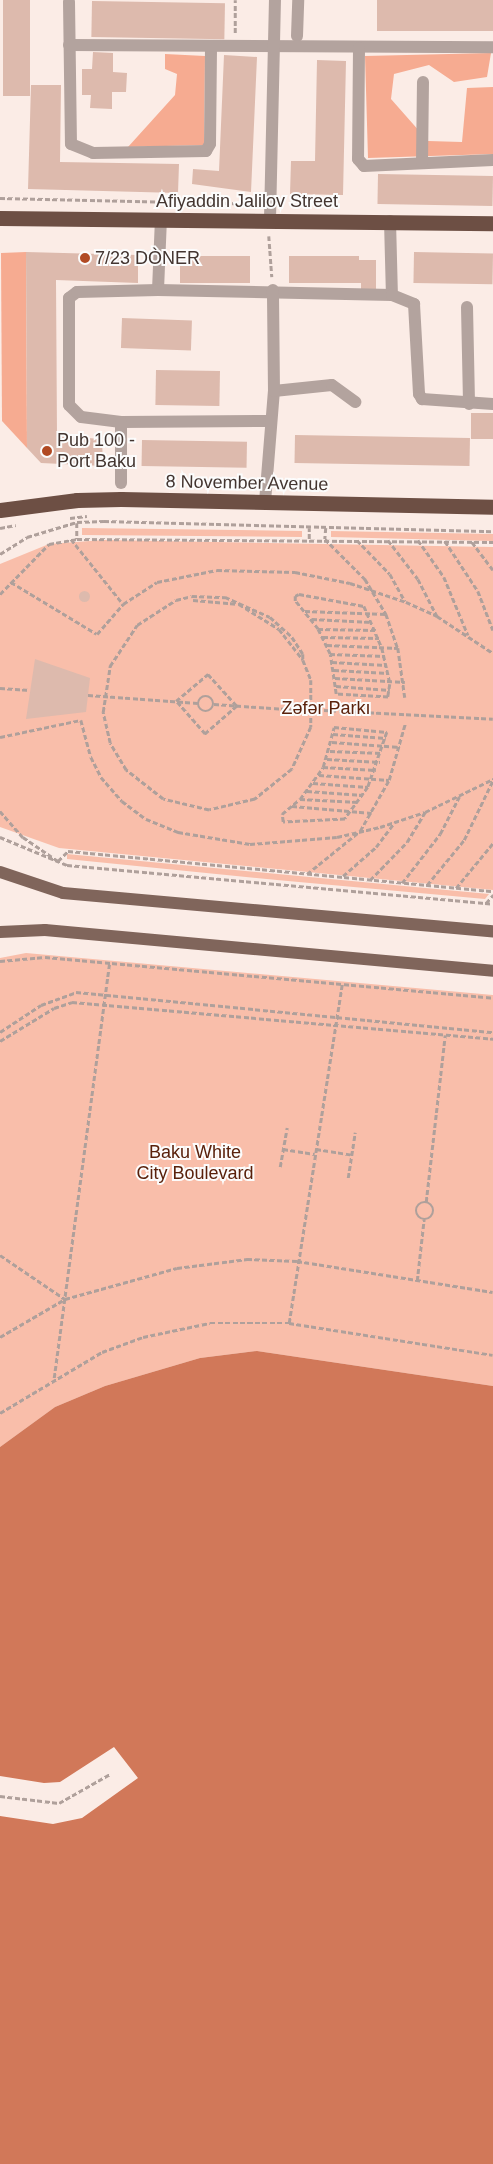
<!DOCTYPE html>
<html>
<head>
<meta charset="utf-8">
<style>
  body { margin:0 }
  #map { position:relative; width:493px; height:2164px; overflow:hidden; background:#fbece6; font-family:Helvetica,sans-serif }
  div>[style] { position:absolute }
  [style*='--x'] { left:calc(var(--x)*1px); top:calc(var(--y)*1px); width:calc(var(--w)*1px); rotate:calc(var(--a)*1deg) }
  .green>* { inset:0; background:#f9beaa }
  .forest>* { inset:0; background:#f6ab91 }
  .water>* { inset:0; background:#d17859 }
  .pier>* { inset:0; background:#fbece6 }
  .building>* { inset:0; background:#ddbaad; transform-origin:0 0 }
  .round { border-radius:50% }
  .path>* { height:2.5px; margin-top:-1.25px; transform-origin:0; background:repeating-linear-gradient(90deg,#afa09b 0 5px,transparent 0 7.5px) }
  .path>.ring { margin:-1.25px; padding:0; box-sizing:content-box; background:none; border:2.5px solid #afa09b; border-radius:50% }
  .minor>* { height:12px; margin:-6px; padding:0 6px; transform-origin:6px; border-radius:6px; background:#b3a39e }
  .major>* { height:12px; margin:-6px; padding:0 6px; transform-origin:6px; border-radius:6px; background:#80655b }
  .highway>* { height:15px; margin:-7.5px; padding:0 7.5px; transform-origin:7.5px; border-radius:7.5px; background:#6d4f44 }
  .dots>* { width:14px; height:14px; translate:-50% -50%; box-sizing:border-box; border:2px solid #fcfcfc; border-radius:50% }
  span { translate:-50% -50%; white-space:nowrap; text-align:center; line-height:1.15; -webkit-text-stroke:4px #fcfcfc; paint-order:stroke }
  .street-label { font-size:18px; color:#433530 }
  .poi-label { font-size:18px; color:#433530 }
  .left { translate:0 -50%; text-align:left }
  .park-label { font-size:18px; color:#5a210b }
</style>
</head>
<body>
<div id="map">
  <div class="green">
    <div style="clip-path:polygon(82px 528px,302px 531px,302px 537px,82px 535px)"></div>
    <div style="clip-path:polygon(331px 531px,493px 534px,493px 541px,331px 537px)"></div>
    <div style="clip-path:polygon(104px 540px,493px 547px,493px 890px,59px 848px,0 827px,0 564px,49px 544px)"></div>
    <div style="clip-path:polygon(67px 854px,489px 894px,485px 899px,277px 880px,67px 859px)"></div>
    <div style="clip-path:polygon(26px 953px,493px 995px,493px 1386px,257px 1351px,200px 1358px,105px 1386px,55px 1407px,0 1447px,0 958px)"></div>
  </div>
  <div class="forest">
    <div style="clip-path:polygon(491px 53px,487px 77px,454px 82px,429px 65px,394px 74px,391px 99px,428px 141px,462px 142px,467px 88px,493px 87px,493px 154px,368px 158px,365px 56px)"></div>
    <div style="clip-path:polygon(165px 54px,205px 56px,204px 145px,128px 147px,175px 95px,177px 74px,165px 69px)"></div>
    <div style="clip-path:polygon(26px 252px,27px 448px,2px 421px,1px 253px)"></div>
  </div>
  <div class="water">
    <div style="clip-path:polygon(257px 1351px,493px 1386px,493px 2164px,0 2164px,0 1447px,55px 1407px,105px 1386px,200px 1358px)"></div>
  </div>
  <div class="pier">
    <div style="clip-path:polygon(114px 1747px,138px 1778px,82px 1818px,53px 1824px,0 1816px,0 1776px,44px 1783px,60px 1782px)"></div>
  </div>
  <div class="building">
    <div style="left:3px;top:0;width:27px;height:96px"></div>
    <div style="left:377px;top:0;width:116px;height:31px"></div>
    <div style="left:92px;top:1px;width:133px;height:36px;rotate:1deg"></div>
    <div style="clip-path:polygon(93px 52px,113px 53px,113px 72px,127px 73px,126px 92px,112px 92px,112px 109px,90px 108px,91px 95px,82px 95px,82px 69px,92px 69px)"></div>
    <div style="clip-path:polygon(224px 55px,257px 57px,251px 192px,192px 184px,193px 169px,219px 171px)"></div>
    <div style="clip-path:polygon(317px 60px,346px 61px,343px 195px,290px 194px,291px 161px,315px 161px)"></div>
    <div style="clip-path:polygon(31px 85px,61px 85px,60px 162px,179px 164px,178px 193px,28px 189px)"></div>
    <div style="left:378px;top:174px;width:115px;height:30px;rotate:1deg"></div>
    <div style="clip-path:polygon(26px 252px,138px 255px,138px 283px,56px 280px,57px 436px,102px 439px,103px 466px,41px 463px,27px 448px)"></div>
    <div style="left:414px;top:252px;width:79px;height:31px;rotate:1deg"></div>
    <div style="left:180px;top:256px;width:70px;height:27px"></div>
    <div style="clip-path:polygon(289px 256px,359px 256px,359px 260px,376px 260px,376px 292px,361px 292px,361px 283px,289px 283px)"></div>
    <div style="left:122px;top:318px;width:70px;height:30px;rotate:2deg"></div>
    <div style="left:156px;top:370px;width:64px;height:35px;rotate:1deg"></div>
    <div style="left:471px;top:413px;width:22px;height:26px"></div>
    <div style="left:295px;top:435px;width:175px;height:28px;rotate:1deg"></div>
    <div style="left:142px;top:440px;width:105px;height:26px;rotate:1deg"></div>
    <div class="round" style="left:78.5px;top:590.5px;width:11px;height:11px"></div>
    <div style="clip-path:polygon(35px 659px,90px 678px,86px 712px,26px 719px)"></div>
  </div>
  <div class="path">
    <div style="--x:235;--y:33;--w:33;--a:-90"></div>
    <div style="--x:0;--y:198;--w:256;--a:1.3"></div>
    <div style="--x:269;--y:236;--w:41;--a:85.8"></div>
    <div style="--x:70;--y:518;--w:17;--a:-7"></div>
    <div style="--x:77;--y:523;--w:16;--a:90"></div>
    <div style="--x:0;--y:528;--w:16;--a:-11"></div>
    <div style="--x:326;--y:528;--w:11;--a:95"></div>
    <div style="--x:325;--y:539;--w:57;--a:45"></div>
    <div style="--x:365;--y:579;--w:41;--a:59"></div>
    <div style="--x:386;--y:614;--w:36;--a:71"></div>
    <div style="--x:398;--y:648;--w:50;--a:82"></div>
    <div style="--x:71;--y:539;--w:83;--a:51.3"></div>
    <div style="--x:309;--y:539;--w:11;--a:-90"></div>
    <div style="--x:357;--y:540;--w:47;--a:45.9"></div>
    <div style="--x:390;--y:574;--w:31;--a:61"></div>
    <div style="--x:388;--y:540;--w:49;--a:52.4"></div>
    <div style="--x:418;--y:579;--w:42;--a:62.8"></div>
    <div style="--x:418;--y:540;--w:45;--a:54.9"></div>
    <div style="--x:444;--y:577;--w:63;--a:67.5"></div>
    <div style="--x:445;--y:541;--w:60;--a:56.6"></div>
    <div style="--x:478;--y:591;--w:42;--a:69"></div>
    <div style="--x:472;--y:542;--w:35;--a:53"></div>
    <div style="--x:0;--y:554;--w:32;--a:-32"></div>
    <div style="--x:27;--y:537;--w:52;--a:-16.7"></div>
    <div style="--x:77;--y:522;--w:27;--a:-2"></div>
    <div style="--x:104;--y:521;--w:389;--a:1.5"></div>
    <div style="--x:11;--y:582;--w:100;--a:31.2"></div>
    <div style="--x:97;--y:634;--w:40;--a:-49"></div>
    <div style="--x:123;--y:604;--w:40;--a:-32.9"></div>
    <div style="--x:157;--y:582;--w:61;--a:-11.3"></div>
    <div style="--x:217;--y:570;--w:78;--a:1.5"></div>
    <div style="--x:295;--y:572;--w:56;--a:11.3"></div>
    <div style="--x:350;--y:583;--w:59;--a:18.7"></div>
    <div style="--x:406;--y:602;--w:34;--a:24"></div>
    <div style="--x:437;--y:616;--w:67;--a:33.5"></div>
    <div style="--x:0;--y:594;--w:70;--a:-45.6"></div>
    <div style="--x:49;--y:544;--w:28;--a:-10"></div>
    <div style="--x:77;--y:539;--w:416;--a:0.4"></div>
    <div style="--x:299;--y:594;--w:66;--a:10.5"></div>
    <div style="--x:364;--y:606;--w:46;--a:66.8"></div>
    <div style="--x:382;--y:648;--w:37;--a:77"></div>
    <div style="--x:390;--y:684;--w:13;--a:99"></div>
    <div style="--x:388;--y:697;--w:52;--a:-176.7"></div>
    <div style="--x:336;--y:694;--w:40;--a:-98.5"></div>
    <div style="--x:330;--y:654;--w:28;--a:-116"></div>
    <div style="--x:318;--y:629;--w:36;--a:-129"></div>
    <div style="--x:295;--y:601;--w:5;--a:-90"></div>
    <div style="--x:295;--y:596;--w:4;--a:-27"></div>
    <div style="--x:193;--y:600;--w:46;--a:5"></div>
    <div style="--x:239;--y:604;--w:47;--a:32"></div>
    <div style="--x:279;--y:629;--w:39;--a:52"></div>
    <div style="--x:303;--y:660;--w:22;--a:68"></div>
    <div style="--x:311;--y:680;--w:47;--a:90"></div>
    <div style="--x:311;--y:727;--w:46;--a:114.3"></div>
    <div style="--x:292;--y:769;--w:48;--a:141"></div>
    <div style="--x:255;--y:799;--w:47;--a:166.6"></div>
    <div style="--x:209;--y:810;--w:47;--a:-166.6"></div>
    <div style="--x:163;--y:799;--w:47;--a:-141.9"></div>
    <div style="--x:126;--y:770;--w:31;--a:-121"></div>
    <div style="--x:110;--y:743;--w:32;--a:-103"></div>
    <div style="--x:103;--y:712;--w:47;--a:-81.3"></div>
    <div style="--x:110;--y:666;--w:49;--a:-56.6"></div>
    <div style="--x:137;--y:625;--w:46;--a:-32.7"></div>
    <div style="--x:176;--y:600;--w:16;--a:-14"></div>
    <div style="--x:192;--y:596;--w:33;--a:2"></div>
    <div style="--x:225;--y:597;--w:49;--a:24"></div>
    <div style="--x:270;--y:617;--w:30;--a:42"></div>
    <div style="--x:292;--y:637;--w:20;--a:57"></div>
    <div style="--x:303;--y:654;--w:6;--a:90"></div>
    <div style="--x:305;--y:611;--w:81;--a:2.1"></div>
    <div style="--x:312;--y:619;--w:60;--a:2.9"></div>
    <div style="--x:318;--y:629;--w:58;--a:1"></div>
    <div style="--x:323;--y:637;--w:56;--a:1"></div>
    <div style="--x:327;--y:645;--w:71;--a:2.4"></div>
    <div style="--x:330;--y:654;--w:55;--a:2.1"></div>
    <div style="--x:332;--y:662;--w:54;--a:3.2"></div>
    <div style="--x:334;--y:670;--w:54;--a:3.2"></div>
    <div style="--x:208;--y:674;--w:43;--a:47.8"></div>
    <div style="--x:237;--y:706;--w:43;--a:138.8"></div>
    <div style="--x:205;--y:734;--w:44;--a:-131.3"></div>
    <div style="--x:176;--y:701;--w:42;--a:-40.2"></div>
    <div style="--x:335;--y:678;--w:70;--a:3.3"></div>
    <div style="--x:336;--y:686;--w:54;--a:4.2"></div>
    <div style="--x:0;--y:688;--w:30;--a:4"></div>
    <div style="--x:88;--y:695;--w:110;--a:4.2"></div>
    <div class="ring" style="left:198px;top:696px;width:13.5px;height:13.5px"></div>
    <div style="--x:214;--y:704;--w:100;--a:4"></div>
    <div style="--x:324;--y:710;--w:169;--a:3"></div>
    <div style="--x:334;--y:727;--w:53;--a:5.4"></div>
    <div style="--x:387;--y:732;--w:58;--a:109.1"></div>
    <div style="--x:368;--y:787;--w:39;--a:126"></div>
    <div style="--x:345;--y:819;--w:62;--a:177.2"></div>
    <div style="--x:283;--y:822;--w:8;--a:-97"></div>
    <div style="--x:282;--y:814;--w:23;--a:-40"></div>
    <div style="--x:300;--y:799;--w:39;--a:-54"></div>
    <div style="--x:323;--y:767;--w:41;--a:-74.6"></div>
    <div style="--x:333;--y:734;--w:53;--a:4.3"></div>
    <div style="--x:0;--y:737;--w:83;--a:-11.9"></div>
    <div style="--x:81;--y:720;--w:38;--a:75"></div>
    <div style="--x:91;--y:757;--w:22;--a:63"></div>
    <div style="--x:101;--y:777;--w:32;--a:49"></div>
    <div style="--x:122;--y:801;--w:30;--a:37"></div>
    <div style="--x:146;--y:819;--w:35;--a:22"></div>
    <div style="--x:178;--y:832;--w:73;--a:9.5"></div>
    <div style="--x:250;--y:844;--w:87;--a:-4.6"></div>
    <div style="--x:337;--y:837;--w:44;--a:-13.1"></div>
    <div style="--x:380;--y:827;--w:47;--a:-18.4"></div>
    <div style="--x:425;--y:812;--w:76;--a:-25.9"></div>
    <div style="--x:332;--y:742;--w:68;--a:4.2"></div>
    <div style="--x:330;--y:751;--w:52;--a:2.2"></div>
    <div style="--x:327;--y:759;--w:53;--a:3.2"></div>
    <div style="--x:323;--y:767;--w:53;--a:3.2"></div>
    <div style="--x:319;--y:775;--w:70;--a:4.1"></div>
    <div style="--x:313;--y:783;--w:55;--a:4.2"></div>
    <div style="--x:307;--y:791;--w:56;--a:4.1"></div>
    <div style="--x:300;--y:799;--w:59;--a:2.9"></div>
    <div style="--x:292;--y:806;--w:80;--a:5"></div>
    <div style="--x:0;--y:811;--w:35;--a:49"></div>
    <div style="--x:23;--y:837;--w:42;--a:34.4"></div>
    <div style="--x:58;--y:861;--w:14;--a:-45"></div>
    <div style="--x:68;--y:851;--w:427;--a:5.4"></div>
    <div style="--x:0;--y:837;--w:73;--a:22.7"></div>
    <div style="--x:67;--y:865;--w:428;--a:5.2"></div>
    <div style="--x:307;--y:874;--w:68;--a:-39.1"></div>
    <div style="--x:360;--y:831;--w:59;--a:-60.4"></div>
    <div style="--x:389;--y:780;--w:58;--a:-74.1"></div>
    <div style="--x:343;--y:876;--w:44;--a:-41.3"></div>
    <div style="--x:376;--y:847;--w:30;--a:-53"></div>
    <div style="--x:370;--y:880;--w:53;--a:-45.8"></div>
    <div style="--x:407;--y:842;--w:35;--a:-59"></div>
    <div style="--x:402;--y:883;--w:62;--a:-52.2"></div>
    <div style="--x:440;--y:834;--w:42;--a:-62.8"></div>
    <div style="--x:427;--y:885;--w:58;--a:-50.6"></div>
    <div style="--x:464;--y:840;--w:67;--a:-64.2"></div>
    <div style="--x:456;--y:888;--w:58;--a:-50.6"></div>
    <div style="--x:486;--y:903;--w:11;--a:-49"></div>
    <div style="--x:0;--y:961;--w:45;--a:-5.1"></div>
    <div style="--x:45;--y:957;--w:450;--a:5.2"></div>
    <div style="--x:0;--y:1032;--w:49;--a:-33.4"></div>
    <div style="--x:41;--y:1005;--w:37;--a:-20"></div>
    <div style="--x:76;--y:992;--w:419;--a:5.5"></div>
    <div style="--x:0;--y:1041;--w:63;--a:-31.4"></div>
    <div style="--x:54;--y:1008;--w:19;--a:-18"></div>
    <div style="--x:72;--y:1002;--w:423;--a:5"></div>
    <div style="--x:283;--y:1149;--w:32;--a:9"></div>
    <div style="--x:316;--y:1149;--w:36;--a:9"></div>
    <div style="--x:280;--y:1167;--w:40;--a:-80"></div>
    <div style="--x:348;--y:1178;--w:46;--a:-81.2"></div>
    <div style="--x:426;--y:1202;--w:168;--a:-83.5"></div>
    <div class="ring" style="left:416px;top:1202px;width:15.5px;height:15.5px"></div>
    <div style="--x:0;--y:1255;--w:78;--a:34.1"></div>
    <div style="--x:417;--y:1281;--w:62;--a:-83.6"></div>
    <div style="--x:289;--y:1323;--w:344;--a:-81.1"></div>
    <div style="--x:0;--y:1337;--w:75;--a:-30.3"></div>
    <div style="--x:65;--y:1299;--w:116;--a:-15.5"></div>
    <div style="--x:177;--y:1268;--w:71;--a:-7.3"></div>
    <div style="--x:247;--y:1259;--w:50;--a:2.3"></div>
    <div style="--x:297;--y:1261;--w:198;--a:9"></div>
    <div style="--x:54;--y:1378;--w:418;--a:-82.4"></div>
    <div style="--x:0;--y:1413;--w:119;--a:-30.9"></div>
    <div style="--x:102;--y:1352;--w:44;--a:-20.1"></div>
    <div style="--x:143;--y:1337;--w:68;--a:-11.8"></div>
    <div style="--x:210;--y:1323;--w:79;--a:0"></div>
    <div style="--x:289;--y:1323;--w:206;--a:8.9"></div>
    <div style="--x:0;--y:1796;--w:59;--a:6.8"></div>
    <div style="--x:59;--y:1803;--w:59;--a:-29.6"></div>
  </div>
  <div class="minor">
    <div style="--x:69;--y:2;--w:142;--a:89.2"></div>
    <div style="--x:71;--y:144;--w:24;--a:22"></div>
    <div style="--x:93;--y:153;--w:113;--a:-1"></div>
    <div style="--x:206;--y:151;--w:8;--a:-60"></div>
    <div style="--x:210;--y:144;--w:96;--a:-89.4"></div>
    <div style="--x:297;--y:36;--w:36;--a:-88"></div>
    <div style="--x:69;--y:45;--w:424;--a:0.3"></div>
    <div style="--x:359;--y:48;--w:111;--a:90.5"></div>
    <div style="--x:358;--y:159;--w:9;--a:49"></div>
    <div style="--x:364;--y:166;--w:129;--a:-2.7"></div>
    <div style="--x:422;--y:163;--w:81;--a:-89.3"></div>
    <div style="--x:270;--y:219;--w:219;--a:-88.7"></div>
    <div style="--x:390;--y:221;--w:74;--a:88.5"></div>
    <div style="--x:158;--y:290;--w:71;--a:-87.6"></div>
    <div style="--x:467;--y:307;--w:97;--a:88.8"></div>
    <div style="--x:274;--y:391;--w:58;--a:-5.9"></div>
    <div style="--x:332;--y:385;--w:29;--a:36"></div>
    <div style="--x:271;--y:421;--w:150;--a:179.6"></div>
    <div style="--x:121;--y:422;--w:40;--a:-172.9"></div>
    <div style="--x:81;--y:417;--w:17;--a:-135"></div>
    <div style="--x:69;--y:405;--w:107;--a:-90"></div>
    <div style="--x:69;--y:298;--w:10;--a:-37"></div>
    <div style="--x:77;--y:292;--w:81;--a:-1.4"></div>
    <div style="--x:158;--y:290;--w:234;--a:1.2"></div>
    <div style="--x:392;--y:295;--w:24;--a:22"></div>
    <div style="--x:414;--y:304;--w:90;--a:86.8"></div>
    <div style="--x:419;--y:394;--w:6;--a:59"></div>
    <div style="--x:422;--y:399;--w:71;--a:4"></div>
    <div style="--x:121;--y:422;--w:61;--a:90"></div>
    <div style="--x:265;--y:502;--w:111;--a:-85.4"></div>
    <div style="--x:274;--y:391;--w:101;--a:-90.6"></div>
  </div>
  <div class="major">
    <div style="--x:0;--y:872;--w:66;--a:18.4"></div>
    <div style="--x:63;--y:893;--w:432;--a:5.1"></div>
    <div style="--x:0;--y:932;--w:45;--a:-2.5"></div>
    <div style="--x:45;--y:930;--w:450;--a:5.2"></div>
  </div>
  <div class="highway">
    <div style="--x:0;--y:218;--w:493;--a:0.6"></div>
    <div style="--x:0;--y:510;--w:78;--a:-7.4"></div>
    <div style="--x:77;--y:500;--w:44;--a:-1.3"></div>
    <div style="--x:121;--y:499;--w:372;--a:1.2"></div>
  </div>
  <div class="dots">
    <div style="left:85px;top:258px;background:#b14a23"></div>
    <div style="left:47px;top:451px;background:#b14a23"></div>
  </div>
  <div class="street-label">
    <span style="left:247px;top:201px">Afiyaddin Jalilov Street</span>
    <span style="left:247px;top:483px;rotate:1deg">8 November Avenue</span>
  </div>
  <div class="poi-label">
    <span class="left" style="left:95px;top:258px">7/23 DÒNER</span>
    <span class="left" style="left:57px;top:451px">Pub 100 -<br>Port Baku</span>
  </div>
  <div class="park-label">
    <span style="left:326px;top:708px">Zəfər Parkı</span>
    <span style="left:195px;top:1163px">Baku White<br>City Boulevard</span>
  </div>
</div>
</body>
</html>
